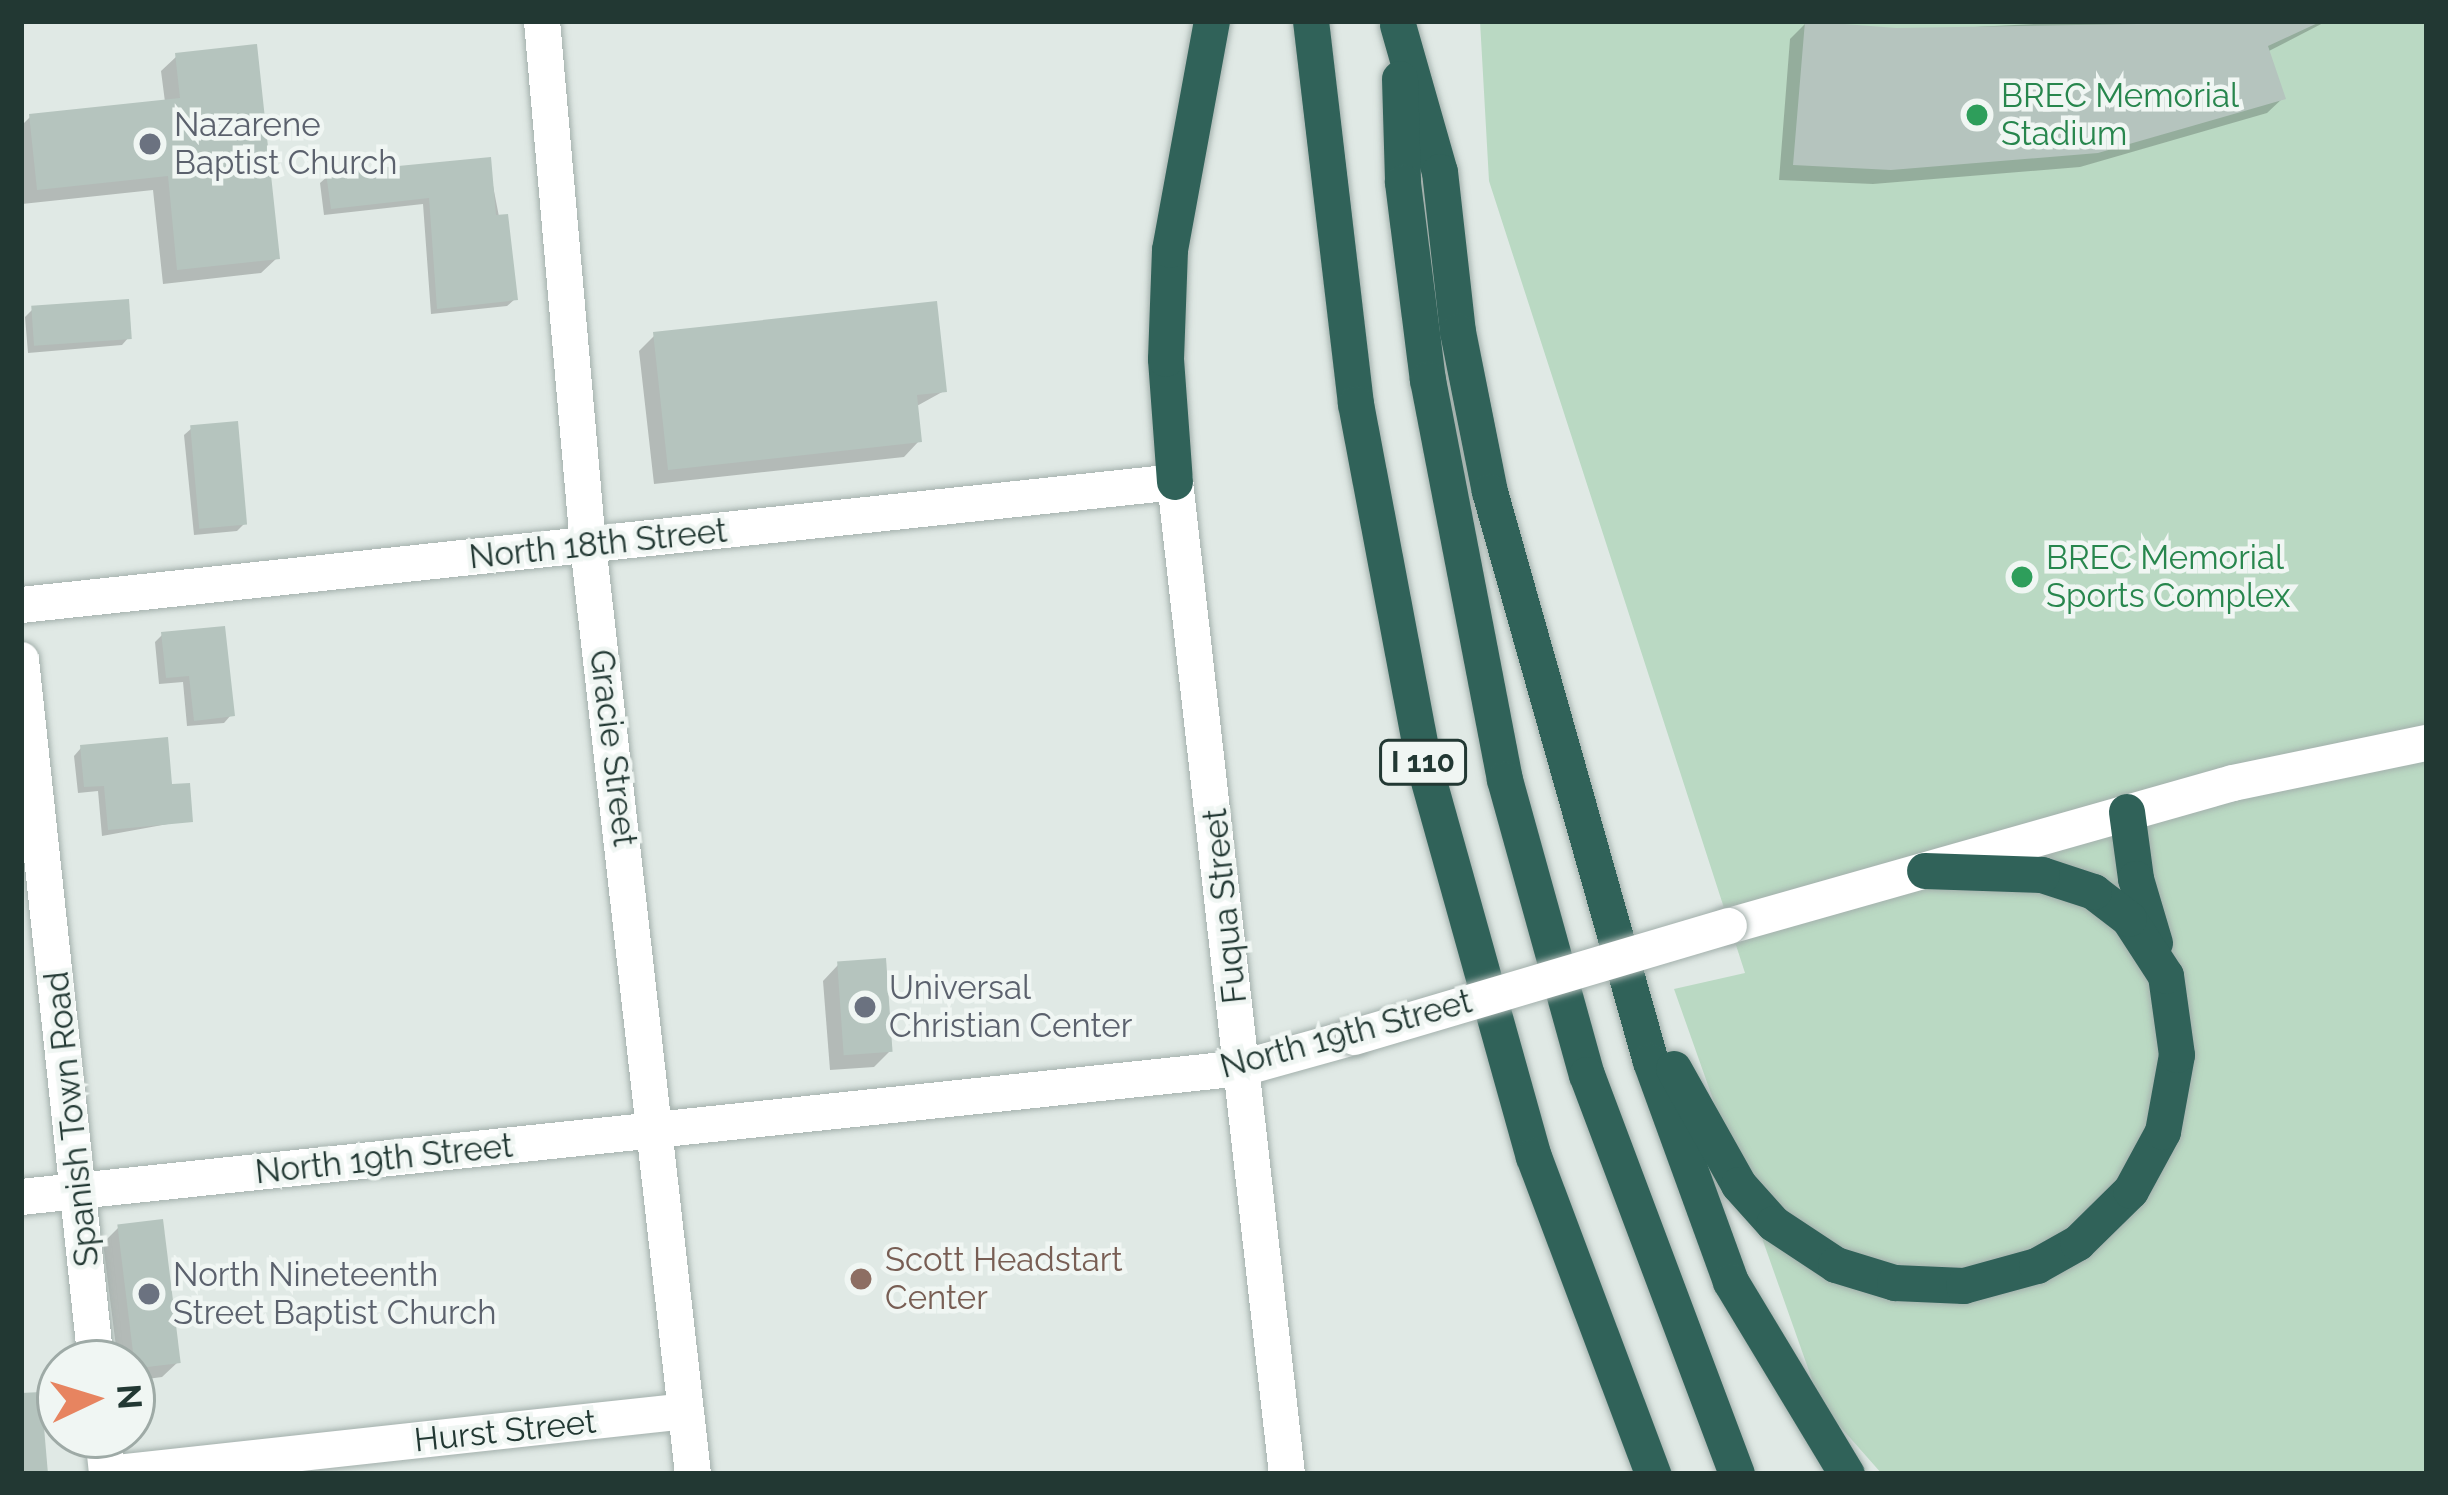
<!DOCTYPE html>
<html>
<head>
<meta charset="utf-8">
<style>
  body { margin:0 }
  #map { position:relative; width:2448px; height:1495px; overflow:hidden; background:#e0e9e5; font-family:Raleway,sans-serif }
  div>[style] { position:absolute }
  [style*='--x'] { left:calc(var(--x)*1px); top:calc(var(--y)*1px); width:calc(var(--w)*1px); rotate:calc(var(--a)*1deg) }
  .green>* { inset:0; background:#bad9c3 }
  .shadow>* { inset:0; background:#0003 }
  .building>* { inset:0; background:#b5c4be; transform-origin:0 0 }
  .roads { filter:drop-shadow(0 0 3px #a3b0ac) drop-shadow(0 0 3px #a3b0ac) }
  .minor>* { height:36px; margin:-18px; padding:0 18px; transform-origin:18px; border-radius:18px; background:#fff }
  .highway>* { height:36px; margin:-18px; padding:0 18px; transform-origin:18px; border-radius:18px; background:#306259 }
  .bridges { filter:drop-shadow(0 0 3px #a3b0ac) drop-shadow(0 0 3px #a3b0ac) }
  .minor-bridge>* { height:36px; margin:-18px; padding:0 18px; transform-origin:18px; border-radius:18px; background:#fff }
  .dots>* { width:33px; height:33px; translate:-50% -50%; box-sizing:border-box; border:6px solid #f0f6f3; border-radius:50% }
  span { translate:-50% -50%; white-space:nowrap; text-align:center; line-height:1.15; -webkit-text-stroke:9px #f0f6f3; paint-order:stroke }
  .shield-label span { padding:3px 9px; background:#f0f6f3; border:3px solid; border-radius:9px; -webkit-text-stroke-width:0 }
  .shield-label { font-size:30px; color:#223833; font-weight:700 }
  .leisure-label { font-size:33px; color:#27864d }
  .left { translate:0 -50%; text-align:left }
  .worship-label { font-size:33px; color:#5b616d }
  .street-label { font-size:33px; color:#223833 }
  .education-label { font-size:33px; color:#785e54 }
  .frame { position:absolute; inset:0; border:24px solid #223833; pointer-events:none }
  .north { position:absolute; left:36px; top:1339px; width:120px; height:120px; box-sizing:border-box; background:#f0f6f3; border:3px solid #9eaaa6; border-radius:50%; rotate:86deg; font-size:33px; font-weight:700; line-height:48px; text-align:center; color:#223833 }
  .north::after { content:''; display:block; margin:auto; width:42px; height:54px; background:#e78460; clip-path:polygon(50% 0,100% 100%,50% 72%,0 100%) }
</style>
</head>
<body>
<div id="map">
  <div class="green">
    <div style="clip-path:polygon(1480px 21px,2427px 21px,2427px 1474px,1882px 1474px,1821px 1405px,1674px 989px,1745px 973px,1489px 181px)"></div>
  </div>
  <div class="shadow">
    <div style="clip-path:polygon(2091px 21px,2327px 21px,2267px 52px,2283px 98px,2267px 113px,2080px 167px,1873px 184px,1779px 180px,1790px 39px,1806px 23px,1896px 31px)"></div>
    <div style="clip-path:polygon(177px 56px,277px 258px,261px 273px,163px 284px,153px 190px,22px 204px,21px 126px,30px 117px,165px 102px,161px 71px)"></div>
    <div style="clip-path:polygon(488px 160px,515px 299px,507px 306px,431px 314px,423px 204px,324px 215px,320px 183px,328px 176px)"></div>
    <div style="clip-path:polygon(32px 310px,129px 337px,122px 345px,28px 353px,25px 317px)"></div>
    <div style="clip-path:polygon(655px 335px,944px 391px,915px 407px,919px 441px,904px 457px,654px 484px,639px 351px)"></div>
    <div style="clip-path:polygon(192px 428px,244px 524px,237px 531px,194px 535px,184px 435px)"></div>
    <div style="clip-path:polygon(162px 635px,231px 715px,224px 723px,187px 726px,183px 682px,159px 684px,155px 642px)"></div>
    <div style="clip-path:polygon(81px 748px,170px 788px,190px 820px,102px 836px,98px 791px,78px 793px,74px 756px)"></div>
    <div style="clip-path:polygon(838px 965px,890px 1051px,874px 1067px,830px 1070px,823px 981px)"></div>
    <div style="clip-path:polygon(118px 1228px,178px 1362px,162px 1377px,132px 1381px,132px 1363px,118px 1363px,103px 1243px)"></div>
  </div>
  <div class="building">
    <div style="clip-path:polygon(1805px 21px,1896px 28px,2322px 21px,2268px 46px,2286px 99px,2098px 153px,1891px 170px,1793px 165px)"></div>
    <div style="clip-path:polygon(257px 44px,280px 259px,177px 270px,168px 176px,37px 190px,29px 114px,180px 98px,175px 53px)"></div>
    <div style="clip-path:polygon(491px 157px,496px 215px,508px 214px,518px 300px,437px 309px,429px 198px,331px 209px,326px 173px)"></div>
    <div style="left:129px;top:299px;width:40px;height:98px;rotate:86deg"></div>
    <div style="clip-path:polygon(937px 301px,947px 392px,917px 395px,922px 442px,668px 470px,653px 332px)"></div>
    <div style="left:238px;top:421px;width:104px;height:48px;rotate:85deg"></div>
    <div style="clip-path:polygon(225px 626px,235px 716px,194px 721px,189px 676px,166px 678px,161px 632px)"></div>
    <div style="clip-path:polygon(168px 737px,172px 784px,190px 783px,193px 822px,108px 830px,104px 786px,84px 787px,80px 745px)"></div>
    <div style="left:886px;top:958px;width:94px;height:49px;rotate:86deg"></div>
    <div style="left:163px;top:1219px;width:145px;height:46px;rotate:83deg"></div>
    <div style="clip-path:polygon(41px 1392px,48px 1474px,21px 1474px,21px 1393px)"></div>
  </div>
  <div class="roads">
    <div class="minor">
      <div style="--x:542;--y:21;--w:526;--a:84.98"></div>
      <div style="--x:588;--y:545;--w:935;--a:83.55"></div>
      <div style="--x:21;--y:605;--w:1161;--a:-6.08"></div>
      <div style="--x:1175;--y:482;--w:998;--a:83.56"></div>
      <div style="--x:21;--y:660;--w:707;--a:83.91"></div>
      <div style="--x:1729;--y:926;--w:524;--a:-15.84"></div>
      <div style="--x:2233;--y:783;--w:198;--a:-11.7"></div>
      <div style="--x:21;--y:1197;--w:1228;--a:-6.03"></div>
      <div style="--x:1242;--y:1068;--w:116;--a:-15.5"></div>
      <div style="--x:103;--y:1435;--w:39;--a:84"></div>
      <div style="--x:108;--y:1474;--w:581;--a:-6.22"></div>
    </div>
    <div class="highway">
      <div style="--x:1311;--y:21;--w:386;--a:83.3"></div>
      <div style="--x:1356;--y:404;--w:362;--a:79.3"></div>
      <div style="--x:1423;--y:760;--w:412;--a:74.4"></div>
      <div style="--x:1534;--y:1157;--w:339;--a:69.4"></div>
      <div style="--x:1398;--y:25;--w:153;--a:74.1"></div>
      <div style="--x:1440;--y:172;--w:161;--a:83.6"></div>
      <div style="--x:1458;--y:332;--w:163;--a:78.7"></div>
      <div style="--x:1490;--y:492;--w:592;--a:74.23"></div>
      <div style="--x:1651;--y:1062;--w:234;--a:70"></div>
      <div style="--x:1731;--y:1282;--w:224;--a:58.9"></div>
      <div style="--x:1400;--y:79;--w:104;--a:88.3"></div>
      <div style="--x:1403;--y:183;--w:199;--a:82.8"></div>
      <div style="--x:1428;--y:380;--w:407;--a:79.1"></div>
      <div style="--x:1505;--y:780;--w:306;--a:74.5"></div>
      <div style="--x:1587;--y:1075;--w:426;--a:69.4"></div>
      <div style="--x:1175;--y:482;--w:123;--a:-94.2"></div>
      <div style="--x:1166;--y:359;--w:109;--a:-87.9"></div>
      <div style="--x:1170;--y:250;--w:233;--a:-79.6"></div>
      <div style="--x:2127;--y:812;--w:68;--a:82.3"></div>
      <div style="--x:2136;--y:879;--w:67;--a:73.5"></div>
      <div style="--x:1674;--y:1069;--w:133;--a:60.7"></div>
      <div style="--x:1739;--y:1185;--w:52;--a:48.1"></div>
      <div style="--x:1774;--y:1224;--w:74;--a:33.5"></div>
      <div style="--x:1836;--y:1265;--w:62;--a:17"></div>
      <div style="--x:1895;--y:1283;--w:69;--a:2.5"></div>
      <div style="--x:1964;--y:1286;--w:76;--a:-15.3"></div>
      <div style="--x:2037;--y:1266;--w:47;--a:-29.3"></div>
      <div style="--x:2078;--y:1243;--w:74;--a:-44.5"></div>
      <div style="--x:2131;--y:1191;--w:67;--a:-61.5"></div>
      <div style="--x:2163;--y:1132;--w:78;--a:-79.7"></div>
      <div style="--x:2177;--y:1055;--w:80;--a:-97.9"></div>
      <div style="--x:2166;--y:976;--w:68;--a:-123"></div>
      <div style="--x:2129;--y:919;--w:44;--a:-142.4"></div>
      <div style="--x:2094;--y:892;--w:55;--a:-161.9"></div>
      <div style="--x:2042;--y:875;--w:117;--a:-178"></div>
    </div>
  </div>
  <div class="bridges">
    <div class="minor-bridge">
      <div style="--x:1354;--y:1037;--w:391;--a:-16.5"></div>
    </div>
  </div>
  <div class="dots">
    <div style="left:1977px;top:115px;background:#2e9e5b"></div>
    <div style="left:150px;top:144px;background:#6b7280"></div>
    <div style="left:2022px;top:577px;background:#2e9e5b"></div>
    <div style="left:865px;top:1007px;background:#6b7280"></div>
    <div style="left:861px;top:1279px;background:#8d6e63"></div>
    <div style="left:149px;top:1294px;background:#6b7280"></div>
  </div>
  <div class="shield-label">
    <span style="left:1423px;top:762px">I 110</span>
  </div>
  <div class="leisure-label">
    <span class="left" style="left:2001px;top:115px">BREC Memorial<br>Stadium</span>
    <span class="left" style="left:2046px;top:577px">BREC Memorial<br>Sports Complex</span>
  </div>
  <div class="worship-label">
    <span class="left" style="left:174px;top:144px">Nazarene<br>Baptist Church</span>
    <span class="left" style="left:889px;top:1007px">Universal<br>Christian Center</span>
    <span class="left" style="left:173px;top:1294px">North Nineteenth<br>Street Baptist Church</span>
  </div>
  <div class="street-label">
    <span style="left:598px;top:544px;rotate:-6deg">North 18th Street</span>
    <span style="left:613px;top:748px;rotate:83deg">Gracie Street</span>
    <span style="left:1225px;top:906px;rotate:-96deg">Fuqua Street</span>
    <span style="left:1346px;top:1034px;rotate:-15deg">North 19th Street</span>
    <span style="left:72px;top:1119px;rotate:-96deg">Spanish Town Road</span>
    <span style="left:384px;top:1159px;rotate:-6deg">North 19th Street</span>
    <span style="left:505px;top:1431px;rotate:-6deg">Hurst Street</span>
  </div>
  <div class="education-label">
    <span class="left" style="left:885px;top:1279px">Scott Headstart<br>Center</span>
  </div>
  <div class="frame"></div>
  <div class="north">N</div>
</div>
</body>
</html>
